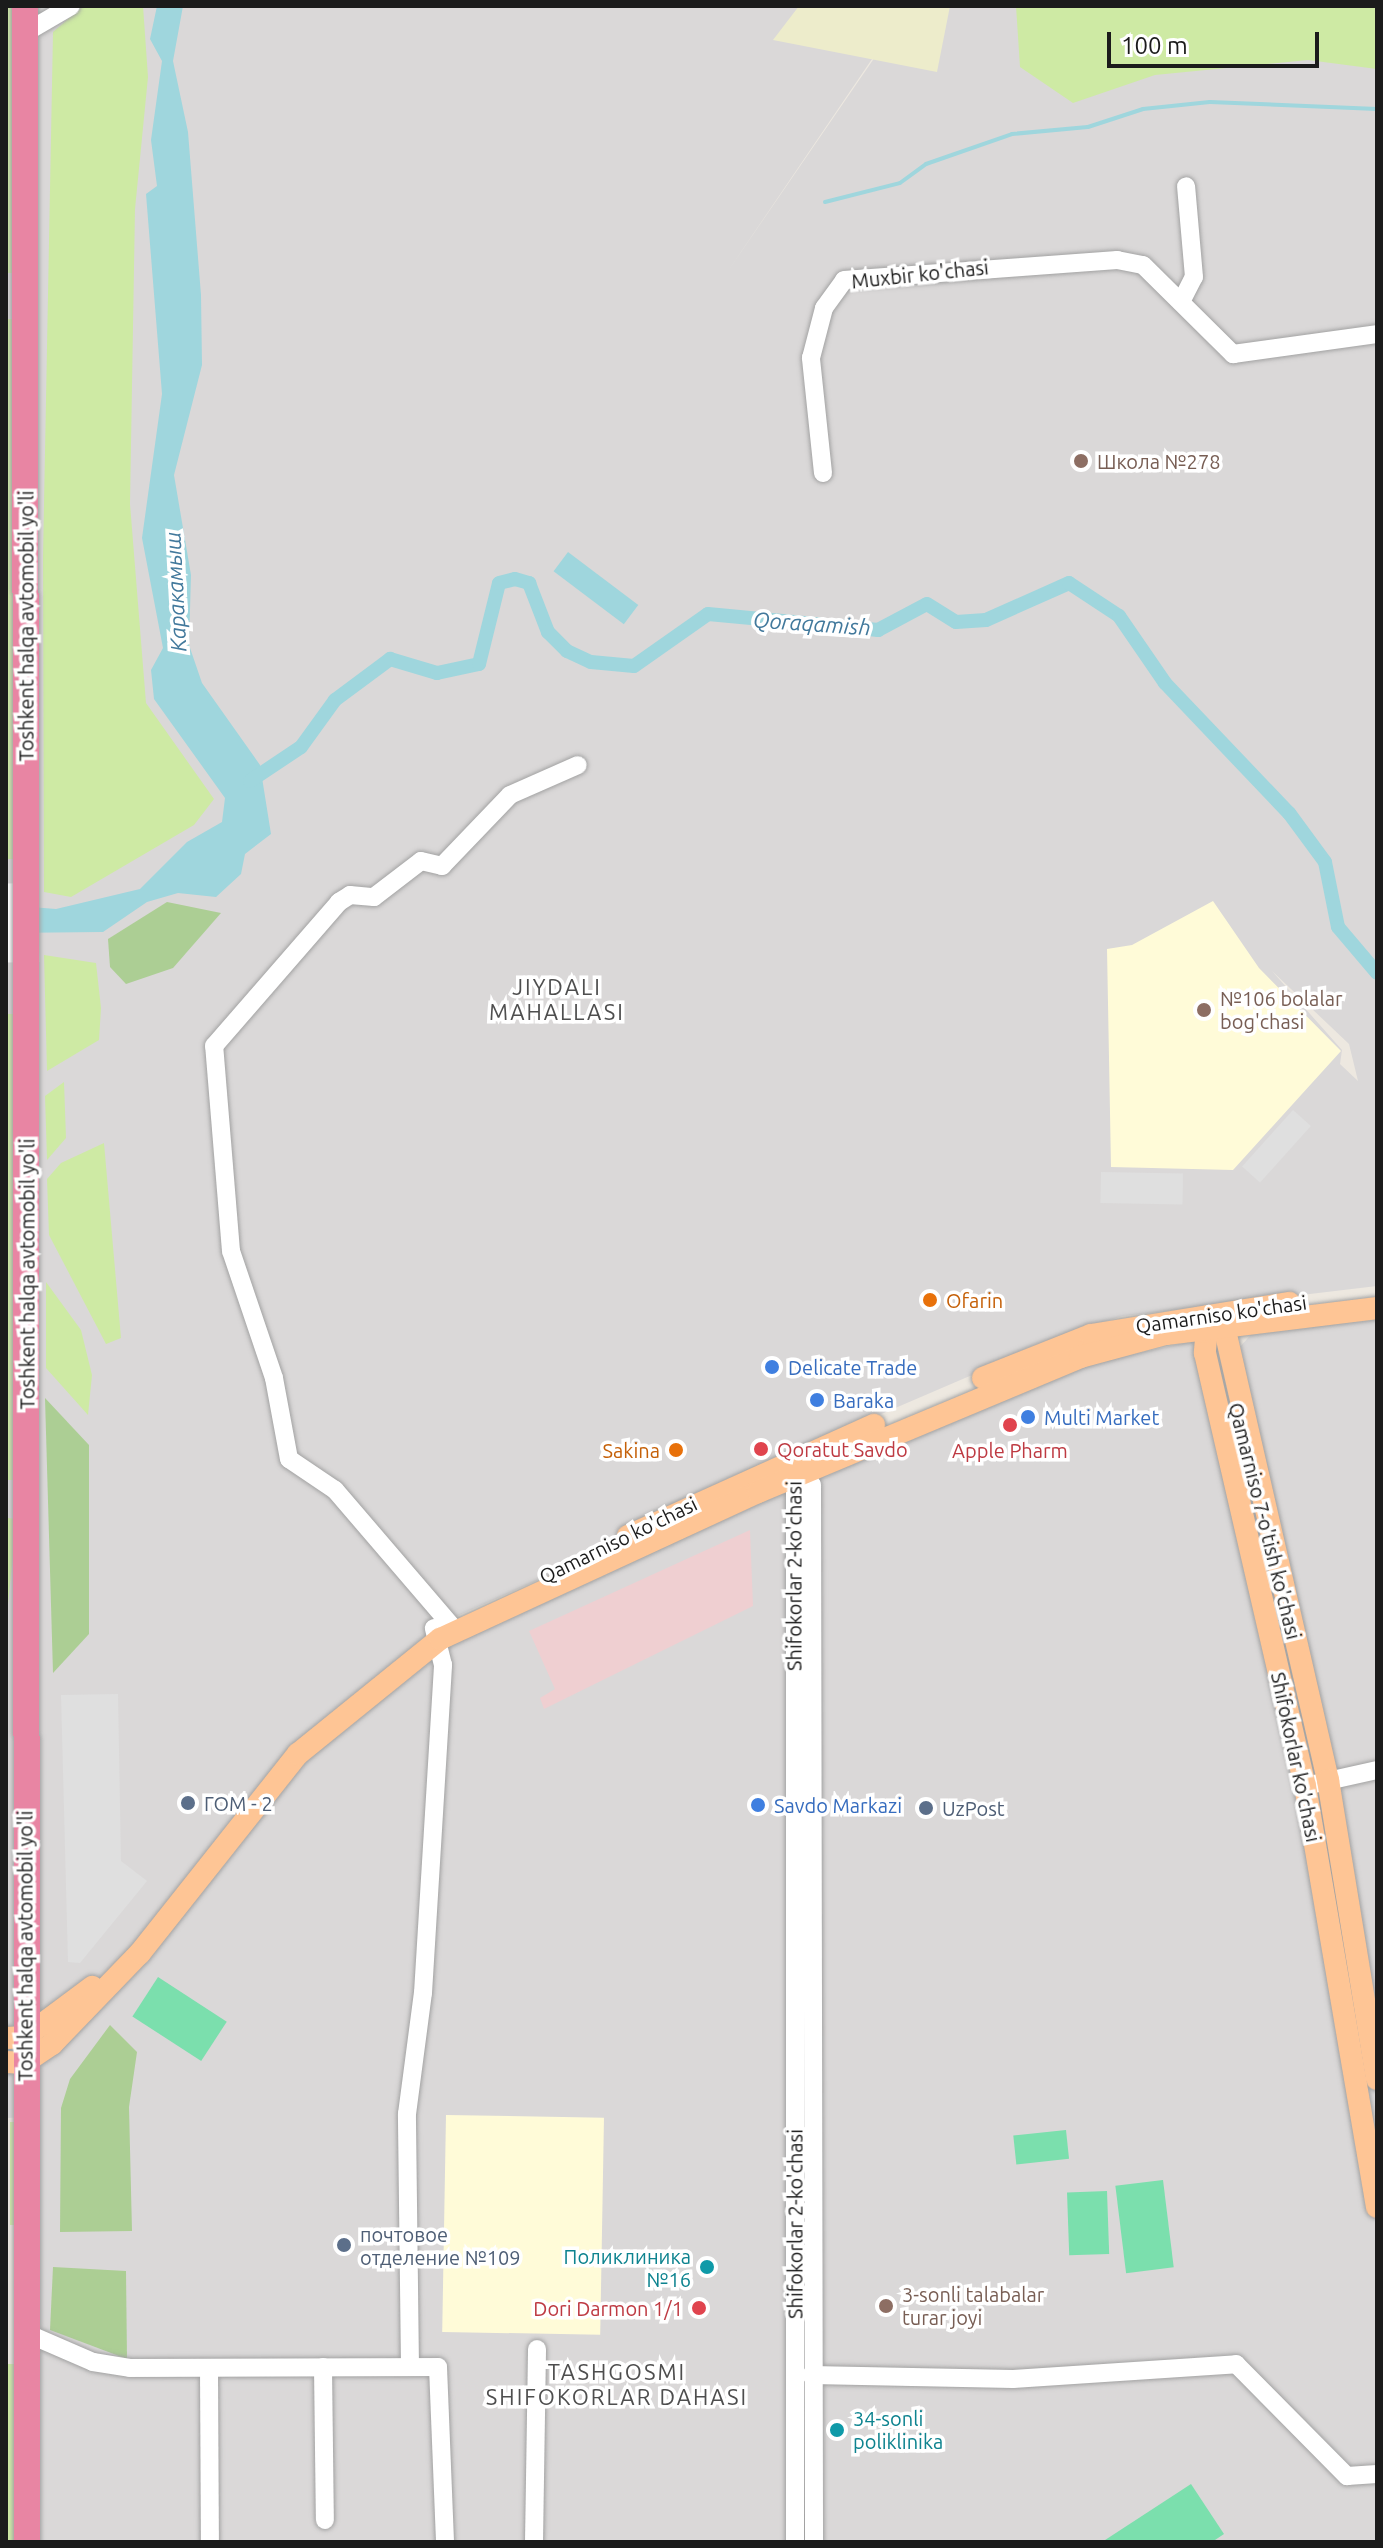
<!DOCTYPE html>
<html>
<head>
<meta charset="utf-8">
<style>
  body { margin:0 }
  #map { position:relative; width:1383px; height:2548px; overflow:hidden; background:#ede8e0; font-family:Ubuntu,sans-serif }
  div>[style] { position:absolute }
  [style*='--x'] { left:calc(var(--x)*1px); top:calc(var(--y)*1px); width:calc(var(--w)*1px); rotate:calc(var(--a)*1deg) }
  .residential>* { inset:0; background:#dad8d8 }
  .commercial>* { inset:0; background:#efcfd1 }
  .education>* { inset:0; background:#fffbd8; transform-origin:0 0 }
  .farmland>* { inset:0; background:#edeccb }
  .grass>* { inset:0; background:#ceeaa4; transform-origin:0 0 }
  .forest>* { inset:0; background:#acce94 }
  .pitch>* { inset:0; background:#7bdfad; transform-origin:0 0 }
  .parking>* { inset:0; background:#dfdfdf; transform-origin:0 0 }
  .water>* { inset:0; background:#9fd6dd; transform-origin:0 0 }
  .pier>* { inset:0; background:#fff; transform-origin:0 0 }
  .stream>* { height:4px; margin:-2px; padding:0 2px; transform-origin:2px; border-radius:2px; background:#9fd6dd }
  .canal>* { height:14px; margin:-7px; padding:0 7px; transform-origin:7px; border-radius:7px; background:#9fd6dd }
  .roads { filter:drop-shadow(0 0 2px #a2a2a2) drop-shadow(0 0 2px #a2a2a2) }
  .minor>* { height:18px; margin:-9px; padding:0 9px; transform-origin:9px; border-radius:9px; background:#fff }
  .major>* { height:22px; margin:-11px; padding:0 11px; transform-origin:11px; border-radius:11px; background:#fec595 }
  .highway>* { height:26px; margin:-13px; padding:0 13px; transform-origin:13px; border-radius:13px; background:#e885a3 }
  .dots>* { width:22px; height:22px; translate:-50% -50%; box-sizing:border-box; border:4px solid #fff; border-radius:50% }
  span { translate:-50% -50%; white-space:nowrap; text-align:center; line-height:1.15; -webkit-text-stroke:7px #fff; paint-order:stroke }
  .street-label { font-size:20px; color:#1b1b1b }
  .education-label { font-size:20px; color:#785e54 }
  .left { translate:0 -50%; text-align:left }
  .food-label { font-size:20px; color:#c56008 }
  .right { translate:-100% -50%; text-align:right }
  .shop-label { font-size:20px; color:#366cbe }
  .health-label { font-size:20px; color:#be3a42 }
  .service-label { font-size:20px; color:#4e5e75 }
  .culture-label { font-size:20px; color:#0d838f }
  .water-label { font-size:22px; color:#42799c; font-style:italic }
  .neighbourhood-label { font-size:22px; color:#4e4e4e; letter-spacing:2px }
  .frame { position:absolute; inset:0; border:8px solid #1b1b1b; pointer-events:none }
  .scale { position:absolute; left:1107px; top:32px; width:212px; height:36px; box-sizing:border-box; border:4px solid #1b1b1b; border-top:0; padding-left:10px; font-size:24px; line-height:28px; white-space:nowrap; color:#1b1b1b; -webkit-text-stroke:6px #fff; paint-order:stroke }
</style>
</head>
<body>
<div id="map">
  <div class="residential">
    <div style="clip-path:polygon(evenodd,6px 6px,908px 6px,728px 271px,910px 6px,1377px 6px,1377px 1286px,1123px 1316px,1079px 1329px,765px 1464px,594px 1555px,448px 1620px,479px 1618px,1094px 1363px,1193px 1341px,1304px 1785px,1340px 1778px,1329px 1758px,1239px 1348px,1255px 1330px,1377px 1320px,1377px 2542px,27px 2542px,27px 2117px,6px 2118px,6px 6px,1272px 971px,1349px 1044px,1358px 1081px,1340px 1064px,1342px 1050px,1272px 971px)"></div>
  </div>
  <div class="commercial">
    <div style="clip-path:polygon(750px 1530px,753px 1606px,544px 1709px,540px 1698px,555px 1689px,529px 1631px)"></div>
  </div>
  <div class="education">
    <div style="clip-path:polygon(1213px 901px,1259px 968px,1341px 1051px,1233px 1170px,1111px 1167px,1107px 949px,1132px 945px)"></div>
    <div style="left:446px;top:2115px;width:158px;height:217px;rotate:1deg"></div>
  </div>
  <div class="farmland">
    <div style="clip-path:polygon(799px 6px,950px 6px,937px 72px,773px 40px)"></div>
  </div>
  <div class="grass">
    <div style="left:7px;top:6px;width:9px;height:267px"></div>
    <div style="clip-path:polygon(83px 6px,143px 6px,148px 77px,135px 209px,130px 504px,146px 703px,214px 799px,194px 825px,71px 897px,44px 892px,43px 557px,53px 32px)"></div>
    <div style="clip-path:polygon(1016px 6px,1377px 6px,1377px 69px,1308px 60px,1155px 75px,1073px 103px,1020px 67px)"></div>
    <div style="left:6px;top:319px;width:9px;height:540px"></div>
    <div style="clip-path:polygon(44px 955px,96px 963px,101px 1008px,99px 1040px,47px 1071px)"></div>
    <div style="left:8px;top:1014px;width:9px;height:466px"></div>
    <div style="clip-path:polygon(64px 1082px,66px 1138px,47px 1160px,45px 1096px)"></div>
    <div style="clip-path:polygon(104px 1143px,121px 1338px,106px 1344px,49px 1235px,47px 1179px,61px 1163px)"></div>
    <div style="clip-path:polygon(46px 1282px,81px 1330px,92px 1375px,88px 1415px,46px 1368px)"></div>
    <div style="left:8px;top:1518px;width:9px;height:501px;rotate:6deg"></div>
    <div style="left:10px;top:2122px;width:10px;height:103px"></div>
    <div style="left:6px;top:2364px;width:9px;height:178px"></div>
  </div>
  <div class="forest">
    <div style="clip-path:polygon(167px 902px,221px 913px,173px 968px,126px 984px,110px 967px,108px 939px)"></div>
    <div style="clip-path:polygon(45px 1398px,89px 1445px,89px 1634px,53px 1673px)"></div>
    <div style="clip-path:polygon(110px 2025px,137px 2052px,129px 2107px,132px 2231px,60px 2232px,61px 2108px,70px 2079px)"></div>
    <div style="clip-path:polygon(53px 2267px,126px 2271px,127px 2359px,50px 2330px)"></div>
  </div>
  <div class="pitch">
    <div style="left:158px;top:1977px;width:82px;height:47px;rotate:33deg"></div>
    <div style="left:1066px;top:2130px;width:29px;height:53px;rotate:84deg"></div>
    <div style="left:1163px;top:2180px;width:88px;height:48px;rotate:83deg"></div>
    <div style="left:1107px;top:2191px;width:63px;height:40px;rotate:88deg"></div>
    <div style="clip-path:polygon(1191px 2484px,1224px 2534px,1212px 2542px,1102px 2542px)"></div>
  </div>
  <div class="parking">
    <div style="left:1293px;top:1110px;width:24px;height:76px;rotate:42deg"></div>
    <div style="left:1101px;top:1172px;width:82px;height:31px;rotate:1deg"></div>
    <div style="clip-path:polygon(118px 1694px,121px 1861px,147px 1881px,80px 1963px,68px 1962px,61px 1695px)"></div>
  </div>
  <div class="water">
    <div style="clip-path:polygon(157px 6px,183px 6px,173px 61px,188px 132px,201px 295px,202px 365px,174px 475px,191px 575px,189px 645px,202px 683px,260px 765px,271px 834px,245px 854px,241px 874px,216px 897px,178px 893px,147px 902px,103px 932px,6px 933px,6px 905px,56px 909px,140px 889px,187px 842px,222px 822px,225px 798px,154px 699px,151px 670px,163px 648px,142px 538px,162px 394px,146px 194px,157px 186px,151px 140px,162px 61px,150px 39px)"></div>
    <div style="left:568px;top:552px;width:88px;height:24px;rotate:37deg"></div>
  </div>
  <div class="pier">
    <div style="left:38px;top:883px;width:79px;height:32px;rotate:89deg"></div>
  </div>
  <div class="stream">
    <div style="--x:825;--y:202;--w:77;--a:-14.2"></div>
    <div style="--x:900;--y:183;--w:32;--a:-36"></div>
    <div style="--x:926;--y:164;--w:91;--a:-19.2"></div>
    <div style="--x:1012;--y:134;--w:76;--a:-5.3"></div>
    <div style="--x:1088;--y:127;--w:58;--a:-18.1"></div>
    <div style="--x:1143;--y:109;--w:67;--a:-6"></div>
    <div style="--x:1210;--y:102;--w:167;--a:2.4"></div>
  </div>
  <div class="canal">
    <div style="--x:250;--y:781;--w:61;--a:-33.7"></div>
    <div style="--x:301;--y:747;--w:58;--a:-54.1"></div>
    <div style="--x:335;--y:700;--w:69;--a:-36.7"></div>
    <div style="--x:390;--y:659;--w:49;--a:16.6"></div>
    <div style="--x:437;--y:673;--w:43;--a:-12.1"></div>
    <div style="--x:479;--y:664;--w:83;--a:-76.1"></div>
    <div style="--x:499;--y:583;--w:16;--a:-14"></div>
    <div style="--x:515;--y:579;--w:15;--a:16"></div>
    <div style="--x:529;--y:583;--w:53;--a:68.8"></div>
    <div style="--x:548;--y:632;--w:27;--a:45"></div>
    <div style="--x:567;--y:651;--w:26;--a:25"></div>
    <div style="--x:591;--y:662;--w:43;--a:5.3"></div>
    <div style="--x:634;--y:666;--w:90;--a:-35.1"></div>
    <div style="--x:708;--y:614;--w:171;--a:5.4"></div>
    <div style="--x:878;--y:630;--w:55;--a:-28"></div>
    <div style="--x:927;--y:604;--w:34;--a:32"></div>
    <div style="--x:956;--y:622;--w:30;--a:-4"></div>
    <div style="--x:986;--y:620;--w:91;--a:-24"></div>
    <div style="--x:1069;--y:583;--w:60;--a:33.4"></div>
    <div style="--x:1119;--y:616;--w:81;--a:55.5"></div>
    <div style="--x:1165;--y:683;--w:180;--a:46.4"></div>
    <div style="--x:1289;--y:813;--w:61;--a:53.7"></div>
    <div style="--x:1325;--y:862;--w:66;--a:78.7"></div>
    <div style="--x:1338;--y:927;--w:60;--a:49.7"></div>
  </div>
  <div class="roads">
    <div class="minor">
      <div style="--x:25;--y:33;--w:53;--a:-30.4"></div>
      <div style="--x:1181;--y:302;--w:28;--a:-63"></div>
      <div style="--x:1194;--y:277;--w:91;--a:-95"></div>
      <div style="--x:823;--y:473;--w:116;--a:-96"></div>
      <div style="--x:811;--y:358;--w:52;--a:-75.4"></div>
      <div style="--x:824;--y:308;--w:34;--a:-54"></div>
      <div style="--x:844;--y:280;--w:274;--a:-4.2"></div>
      <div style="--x:1117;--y:260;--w:26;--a:11"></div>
      <div style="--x:1143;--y:265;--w:127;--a:44.7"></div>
      <div style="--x:1233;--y:354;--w:145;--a:-7.9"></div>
      <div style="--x:798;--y:1462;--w:27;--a:59"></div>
      <div style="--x:812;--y:1485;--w:1057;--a:89.89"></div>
      <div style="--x:795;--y:1466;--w:1076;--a:90"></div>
      <div style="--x:456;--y:1631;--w:186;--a:-130.6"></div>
      <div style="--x:335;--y:1490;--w:55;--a:-146"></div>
      <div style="--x:289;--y:1459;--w:82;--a:-100.5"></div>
      <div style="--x:274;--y:1378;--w:134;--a:-108.7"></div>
      <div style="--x:231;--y:1251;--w:206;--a:-94.7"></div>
      <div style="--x:214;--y:1046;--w:191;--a:-49"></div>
      <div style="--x:339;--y:902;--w:13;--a:-32"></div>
      <div style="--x:350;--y:895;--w:24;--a:5"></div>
      <div style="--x:374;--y:897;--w:59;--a:-37.5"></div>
      <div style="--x:421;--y:861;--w:22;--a:13"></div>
      <div style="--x:442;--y:866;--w:98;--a:-46.2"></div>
      <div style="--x:510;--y:795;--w:74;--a:-23.8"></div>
      <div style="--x:1305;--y:1786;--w:74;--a:-12.5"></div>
      <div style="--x:26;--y:2333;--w:73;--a:23.4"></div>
      <div style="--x:93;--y:2362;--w:37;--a:9"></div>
      <div style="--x:130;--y:2368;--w:308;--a:-0.2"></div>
      <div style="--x:438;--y:2367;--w:175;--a:87.7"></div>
      <div style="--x:323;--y:2367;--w:153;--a:89.3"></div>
      <div style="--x:410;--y:2367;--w:253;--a:-90.7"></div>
      <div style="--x:407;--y:2114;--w:122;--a:-82.5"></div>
      <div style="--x:423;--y:1993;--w:329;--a:-86.5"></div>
      <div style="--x:443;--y:1665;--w:38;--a:-104"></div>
      <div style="--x:209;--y:2368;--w:174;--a:89.7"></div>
      <div style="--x:811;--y:2375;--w:202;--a:1.1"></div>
      <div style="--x:1013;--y:2379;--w:224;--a:-3.8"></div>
      <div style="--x:1236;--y:2364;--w:158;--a:45.3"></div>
      <div style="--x:1347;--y:2476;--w:30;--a:-4"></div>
      <div style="--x:534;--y:2542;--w:193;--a:-89.1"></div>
    </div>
    <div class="major">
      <div style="--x:1208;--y:1316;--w:37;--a:95"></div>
      <div style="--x:1205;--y:1353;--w:444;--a:77"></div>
      <div style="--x:1305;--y:1786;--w:427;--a:80.3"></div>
      <div style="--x:1214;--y:1316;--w:14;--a:45"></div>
      <div style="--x:1224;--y:1326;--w:466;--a:77.1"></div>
      <div style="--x:1328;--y:1780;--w:303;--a:80.7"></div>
      <div style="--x:983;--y:1378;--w:116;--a:-21.7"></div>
      <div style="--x:1091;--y:1335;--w:201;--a:-9.2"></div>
      <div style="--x:628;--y:1536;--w:270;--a:-24.3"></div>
      <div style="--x:6;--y:2038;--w:19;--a:-3"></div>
      <div style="--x:25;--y:2037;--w:84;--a:-36.7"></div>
      <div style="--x:6;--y:2062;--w:18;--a:3"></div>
      <div style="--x:24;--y:2063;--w:34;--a:-34"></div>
      <div style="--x:52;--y:2044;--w:127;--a:-46"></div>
      <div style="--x:140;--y:1953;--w:254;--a:-51.6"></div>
      <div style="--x:298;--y:1754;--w:183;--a:-39"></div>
      <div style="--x:440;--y:1639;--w:350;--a:-24.8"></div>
      <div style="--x:758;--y:1492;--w:349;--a:-22.7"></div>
      <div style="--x:1080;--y:1357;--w:89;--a:-15"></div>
      <div style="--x:1166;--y:1334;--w:213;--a:-7"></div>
    </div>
    <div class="highway">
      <div style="--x:25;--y:6;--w:2536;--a:89.95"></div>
    </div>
  </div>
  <div class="dots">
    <div style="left:1081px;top:461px;background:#8d6e63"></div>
    <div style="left:1204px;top:1010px;background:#8d6e63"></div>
    <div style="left:930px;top:1300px;background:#e8710a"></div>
    <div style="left:772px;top:1367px;background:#3f7fe0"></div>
    <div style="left:817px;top:1400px;background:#3f7fe0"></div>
    <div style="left:1028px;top:1417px;background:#3f7fe0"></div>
    <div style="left:1010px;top:1425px;background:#e0444e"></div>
    <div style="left:761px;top:1449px;background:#e0444e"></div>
    <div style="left:676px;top:1450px;background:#e8710a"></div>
    <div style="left:188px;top:1803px;background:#5c6f8a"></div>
    <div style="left:758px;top:1805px;background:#3f7fe0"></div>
    <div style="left:926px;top:1808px;background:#5c6f8a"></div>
    <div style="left:344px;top:2245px;background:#5c6f8a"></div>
    <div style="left:707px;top:2267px;background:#0f9aa8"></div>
    <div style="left:886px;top:2306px;background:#8d6e63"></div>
    <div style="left:699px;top:2308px;background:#e0444e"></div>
    <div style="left:837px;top:2430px;background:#0f9aa8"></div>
  </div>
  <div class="street-label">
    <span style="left:920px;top:274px;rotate:-6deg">Muxbir ko'chasi</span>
    <span style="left:26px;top:626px;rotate:-90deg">Toshkent halqa avtomobil yo'li</span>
    <span style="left:27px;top:1274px;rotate:-90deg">Toshkent halqa avtomobil yo'li</span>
    <span style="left:1221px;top:1314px;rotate:-8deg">Qamarniso ko'chasi</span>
    <span style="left:1265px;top:1521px;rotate:76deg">Qamarniso 7-o'tish ko'chasi</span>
    <span style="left:618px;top:1540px;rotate:-26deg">Qamarniso ko'chasi</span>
    <span style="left:794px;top:1576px;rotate:-90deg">Shifokorlar 2-ko'chasi</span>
    <span style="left:1296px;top:1757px;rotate:78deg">Shifokorlar ko'chasi</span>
    <span style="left:25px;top:1946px;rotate:-90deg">Toshkent halqa avtomobil yo'li</span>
    <span style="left:795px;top:2224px;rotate:-90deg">Shifokorlar 2-ko'chasi</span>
  </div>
  <div class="education-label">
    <span class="left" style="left:1097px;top:461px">Школа №278</span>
    <span class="left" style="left:1220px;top:1010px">№106 bolalar<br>bog'chasi</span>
    <span class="left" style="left:902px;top:2306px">3-sonli talabalar<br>turar joyi</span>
  </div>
  <div class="food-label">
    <span class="left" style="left:946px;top:1300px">Ofarin</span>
    <span class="right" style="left:660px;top:1450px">Sakina</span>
  </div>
  <div class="shop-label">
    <span class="left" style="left:788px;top:1367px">Delicate Trade</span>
    <span class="left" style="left:833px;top:1400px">Baraka</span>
    <span class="left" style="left:1044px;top:1417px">Multi Market</span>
    <span class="left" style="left:774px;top:1805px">Savdo Markazi</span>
  </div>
  <div class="health-label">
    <span class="left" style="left:777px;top:1449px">Qoratut Savdo</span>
    <span style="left:1010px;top:1450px">Apple Pharm</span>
    <span class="right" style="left:683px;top:2308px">Dori Darmon 1/1</span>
  </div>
  <div class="service-label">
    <span class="left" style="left:204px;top:1803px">ГОМ - 2</span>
    <span class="left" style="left:942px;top:1808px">UzPost</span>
    <span class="left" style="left:360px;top:2246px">почтовое<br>отделение №109</span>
  </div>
  <div class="culture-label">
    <span class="right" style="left:691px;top:2268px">Поликлиника<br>№16</span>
    <span class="left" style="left:853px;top:2430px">34-sonli<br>poliklinika</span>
  </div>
  <div class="water-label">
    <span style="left:175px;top:592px;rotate:-93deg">Каракамыш</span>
    <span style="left:812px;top:623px;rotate:4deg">Qoraqamish</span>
  </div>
  <div class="neighbourhood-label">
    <span style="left:557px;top:999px">JIYDALI<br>MAHALLASI</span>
    <span style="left:617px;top:2384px">TASHGOSMI<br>SHIFOKORLAR DAHASI</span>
  </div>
  <div class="frame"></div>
  <div class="scale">100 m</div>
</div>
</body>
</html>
